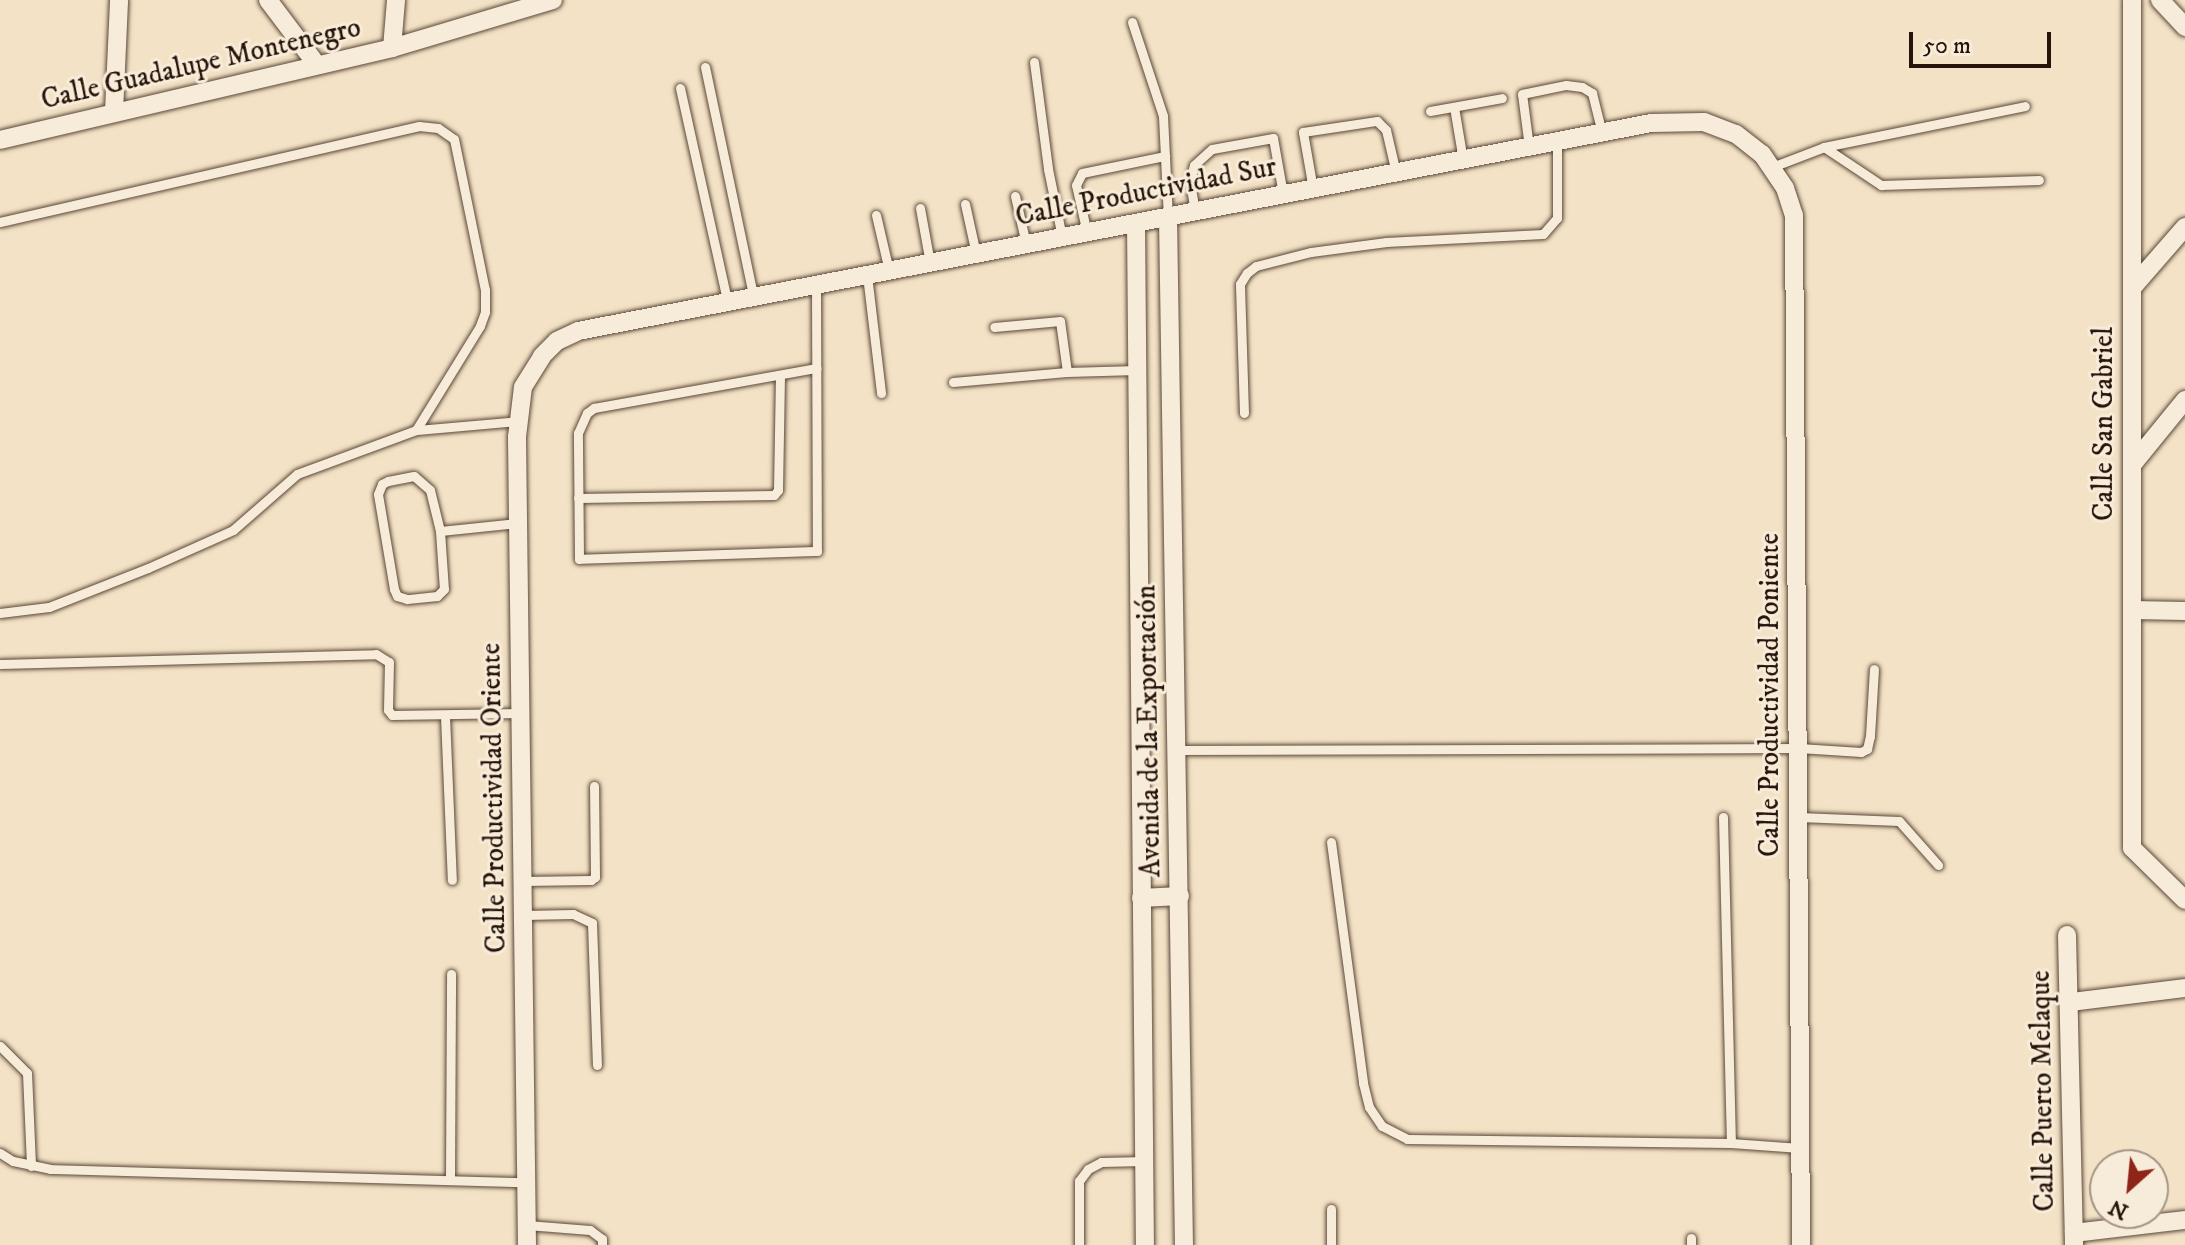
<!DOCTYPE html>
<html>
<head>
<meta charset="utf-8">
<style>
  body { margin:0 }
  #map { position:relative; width:2185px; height:1245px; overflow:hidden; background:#f3e2c5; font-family:"IM FELL DW Pica",serif }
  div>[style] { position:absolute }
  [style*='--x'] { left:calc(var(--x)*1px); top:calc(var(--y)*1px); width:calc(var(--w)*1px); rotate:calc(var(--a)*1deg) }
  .roads { filter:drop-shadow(0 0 2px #5a4738) drop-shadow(0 0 2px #5a4738) }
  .lane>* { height:9px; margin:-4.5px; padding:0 4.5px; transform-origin:4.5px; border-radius:4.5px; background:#f7ecd9 }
  .street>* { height:18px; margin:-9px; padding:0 9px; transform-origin:9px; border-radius:9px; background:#f7ecd9 }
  span { translate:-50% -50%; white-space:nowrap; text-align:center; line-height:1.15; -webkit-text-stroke:6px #f7ecd9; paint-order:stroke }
  .street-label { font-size:28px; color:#271309 }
  .north { position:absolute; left:2089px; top:1149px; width:80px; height:80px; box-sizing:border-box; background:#f7ecd9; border:2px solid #a49586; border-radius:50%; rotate:207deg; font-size:22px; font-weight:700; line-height:32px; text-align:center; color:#271309 }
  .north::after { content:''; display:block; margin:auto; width:28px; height:36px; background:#8f2418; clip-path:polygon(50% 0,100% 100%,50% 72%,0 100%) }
  .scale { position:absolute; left:1909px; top:32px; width:142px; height:36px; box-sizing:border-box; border:4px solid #271309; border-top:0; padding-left:10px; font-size:24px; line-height:28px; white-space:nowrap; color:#271309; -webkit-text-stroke:6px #f7ecd9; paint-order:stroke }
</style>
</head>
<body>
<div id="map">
  <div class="roads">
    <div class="lane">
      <div style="--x:1132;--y:22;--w:99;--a:71.7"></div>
      <div style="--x:1163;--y:116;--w:101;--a:87.2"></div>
      <div style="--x:1034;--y:62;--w:108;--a:82.5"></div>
      <div style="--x:1048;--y:169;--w:69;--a:78.4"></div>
      <div style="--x:705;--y:67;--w:237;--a:78.1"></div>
      <div style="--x:680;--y:88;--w:221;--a:77.5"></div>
      <div style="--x:1454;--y:107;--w:54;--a:80.4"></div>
      <div style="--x:1430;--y:111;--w:73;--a:-10.2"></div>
      <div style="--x:1529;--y:147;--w:53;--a:-97.5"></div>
      <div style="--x:1522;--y:94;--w:45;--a:-11.6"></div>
      <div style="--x:1566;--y:85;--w:16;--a:7"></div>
      <div style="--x:1582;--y:87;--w:12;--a:31"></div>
      <div style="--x:1592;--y:93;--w:41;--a:76"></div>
      <div style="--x:1824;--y:147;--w:69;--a:33.7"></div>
      <div style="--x:1881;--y:185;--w:158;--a:-1.8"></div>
      <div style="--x:1772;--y:167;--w:56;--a:-21"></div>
      <div style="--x:1824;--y:147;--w:205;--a:-11.5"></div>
      <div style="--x:1313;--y:189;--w:58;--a:-100"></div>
      <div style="--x:1303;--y:132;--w:75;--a:-8.5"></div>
      <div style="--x:1377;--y:121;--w:13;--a:45"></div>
      <div style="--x:1386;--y:130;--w:44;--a:76.9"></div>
      <div style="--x:1015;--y:196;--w:49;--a:77.1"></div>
      <div style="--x:965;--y:204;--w:51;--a:77.6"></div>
      <div style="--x:920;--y:208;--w:56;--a:79.7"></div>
      <div style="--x:1195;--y:211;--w:29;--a:-100"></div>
      <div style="--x:1190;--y:182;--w:17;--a:-77"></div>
      <div style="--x:1194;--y:165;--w:24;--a:-42"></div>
      <div style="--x:1212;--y:149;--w:62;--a:-10.2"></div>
      <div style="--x:1273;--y:138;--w:57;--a:79.9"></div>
      <div style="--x:876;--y:215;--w:57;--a:76.9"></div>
      <div style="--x:0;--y:222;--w:430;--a:-12.9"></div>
      <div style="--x:419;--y:126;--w:19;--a:6"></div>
      <div style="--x:438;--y:128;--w:19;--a:35"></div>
      <div style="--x:454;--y:139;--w:154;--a:78.4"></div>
      <div style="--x:485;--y:290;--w:22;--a:90"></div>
      <div style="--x:485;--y:312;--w:15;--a:110"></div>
      <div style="--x:480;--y:326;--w:122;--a:121.6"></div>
      <div style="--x:1087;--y:233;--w:49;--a:-102.9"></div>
      <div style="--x:1076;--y:185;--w:13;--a:-63"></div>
      <div style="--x:1082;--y:173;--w:85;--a:-11.6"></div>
      <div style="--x:867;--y:275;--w:119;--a:83.2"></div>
      <div style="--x:816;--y:285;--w:266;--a:89.8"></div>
      <div style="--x:817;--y:551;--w:238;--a:178.1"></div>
      <div style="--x:579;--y:559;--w:126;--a:-90.5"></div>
      <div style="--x:578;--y:433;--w:22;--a:-66"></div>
      <div style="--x:587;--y:413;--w:9;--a:-36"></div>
      <div style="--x:594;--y:408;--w:226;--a:-10.2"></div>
      <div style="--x:1067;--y:372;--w:70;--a:-1.6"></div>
      <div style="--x:953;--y:382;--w:114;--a:-5"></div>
      <div style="--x:1067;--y:372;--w:51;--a:-97.8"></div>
      <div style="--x:1060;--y:321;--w:66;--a:174.8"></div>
      <div style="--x:1244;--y:413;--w:129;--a:-91.8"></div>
      <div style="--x:1240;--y:284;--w:13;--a:-58"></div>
      <div style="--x:1247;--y:273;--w:11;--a:-38"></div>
      <div style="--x:1256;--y:266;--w:57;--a:-14.3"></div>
      <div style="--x:1311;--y:252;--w:76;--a:-7.6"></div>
      <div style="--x:1386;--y:242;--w:157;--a:-2.9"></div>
      <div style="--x:1543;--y:234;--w:21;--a:-49"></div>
      <div style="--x:1557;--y:218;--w:76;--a:-90"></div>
      <div style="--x:414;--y:476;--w:21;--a:41"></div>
      <div style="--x:430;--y:490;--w:42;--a:76.3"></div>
      <div style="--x:440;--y:531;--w:58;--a:86.1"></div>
      <div style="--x:444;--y:589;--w:10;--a:135"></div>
      <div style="--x:437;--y:596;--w:30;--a:174"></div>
      <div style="--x:407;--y:599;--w:10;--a:-163"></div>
      <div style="--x:397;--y:596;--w:8;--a:-113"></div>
      <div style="--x:394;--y:589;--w:96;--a:-99.6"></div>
      <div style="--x:378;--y:494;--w:11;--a:-68"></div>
      <div style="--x:382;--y:484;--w:7;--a:-27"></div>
      <div style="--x:388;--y:481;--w:26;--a:-11"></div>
      <div style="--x:578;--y:498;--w:196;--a:-0.9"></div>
      <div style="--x:774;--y:495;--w:6;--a:-51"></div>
      <div style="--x:778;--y:490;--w:115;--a:-89"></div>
      <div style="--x:440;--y:531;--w:78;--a:-5.9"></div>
      <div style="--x:0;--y:613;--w:49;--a:-7"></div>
      <div style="--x:49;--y:607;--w:106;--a:-21.5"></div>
      <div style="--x:148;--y:568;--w:93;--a:-24.1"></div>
      <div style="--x:233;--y:530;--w:85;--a:-41.2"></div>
      <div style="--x:297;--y:474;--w:127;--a:-20.3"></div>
      <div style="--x:416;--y:430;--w:103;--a:-5"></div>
      <div style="--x:0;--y:664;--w:376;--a:-1.5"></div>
      <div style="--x:376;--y:654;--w:15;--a:32"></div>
      <div style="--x:389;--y:662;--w:48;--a:91.2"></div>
      <div style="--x:388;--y:710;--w:6;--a:51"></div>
      <div style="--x:392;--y:715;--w:129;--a:-0.9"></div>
      <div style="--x:445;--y:716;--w:164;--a:87.6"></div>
      <div style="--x:1178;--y:750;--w:621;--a:-0.18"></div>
      <div style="--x:1799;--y:748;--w:62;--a:3.7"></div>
      <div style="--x:1861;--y:752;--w:7;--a:-27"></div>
      <div style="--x:1867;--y:749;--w:13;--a:-77"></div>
      <div style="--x:1870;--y:736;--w:67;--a:-86.6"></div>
      <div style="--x:1723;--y:817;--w:326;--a:88.6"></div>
      <div style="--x:1799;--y:817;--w:100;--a:2.3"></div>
      <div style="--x:1899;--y:821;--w:59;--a:48.4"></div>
      <div style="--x:1331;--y:842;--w:243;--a:82.4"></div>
      <div style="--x:1363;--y:1083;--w:25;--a:76"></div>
      <div style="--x:1369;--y:1107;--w:23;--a:56"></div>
      <div style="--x:1382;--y:1126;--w:28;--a:27"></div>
      <div style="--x:1407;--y:1139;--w:324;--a:0.7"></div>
      <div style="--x:1731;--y:1143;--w:69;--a:4.1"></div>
      <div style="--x:523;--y:881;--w:68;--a:-0.8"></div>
      <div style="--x:591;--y:880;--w:5;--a:-37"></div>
      <div style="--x:595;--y:877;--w:91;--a:-90.6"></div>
      <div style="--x:524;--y:915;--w:49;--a:-1.2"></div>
      <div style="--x:573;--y:914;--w:21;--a:25"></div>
      <div style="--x:592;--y:923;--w:142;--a:88"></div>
      <div style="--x:0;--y:1046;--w:38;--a:45"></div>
      <div style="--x:27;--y:1073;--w:93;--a:87.5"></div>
      <div style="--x:0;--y:1153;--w:15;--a:32"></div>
      <div style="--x:13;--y:1161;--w:38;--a:12"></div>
      <div style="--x:50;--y:1169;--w:477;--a:1.6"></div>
      <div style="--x:450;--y:1180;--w:206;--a:-89.7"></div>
      <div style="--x:527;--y:1225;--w:63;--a:4.5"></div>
      <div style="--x:590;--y:1230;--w:15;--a:37"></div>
      <div style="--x:602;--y:1239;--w:6;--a:90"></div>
      <div style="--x:1079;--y:1245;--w:64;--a:-90"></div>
      <div style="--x:1079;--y:1181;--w:15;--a:-53"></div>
      <div style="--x:1088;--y:1169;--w:15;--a:-28"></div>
      <div style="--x:1101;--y:1162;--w:44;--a:-1.3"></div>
      <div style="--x:1331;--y:1245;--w:36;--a:-90"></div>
      <div style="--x:1691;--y:1245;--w:7;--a:-90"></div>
    </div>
    <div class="street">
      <div style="--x:268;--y:0;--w:81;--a:53"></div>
      <div style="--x:2132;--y:0;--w:848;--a:90"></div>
      <div style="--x:2132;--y:848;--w:74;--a:44.5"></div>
      <div style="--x:2160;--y:0;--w:37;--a:47"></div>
      <div style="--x:392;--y:48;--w:48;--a:-85.2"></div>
      <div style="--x:114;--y:112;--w:112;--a:-87.4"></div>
      <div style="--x:0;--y:140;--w:403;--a:-13.2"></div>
      <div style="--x:392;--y:48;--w:168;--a:-16.6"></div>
      <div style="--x:1168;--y:217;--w:1028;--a:89.11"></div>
      <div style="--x:1136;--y:223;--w:1022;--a:89.5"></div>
      <div style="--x:2132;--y:288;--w:81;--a:-49"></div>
      <div style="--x:2132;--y:465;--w:84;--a:-50.8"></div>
      <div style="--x:2132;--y:610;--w:53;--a:1.1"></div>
      <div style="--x:1141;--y:898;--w:39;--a:-3"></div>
      <div style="--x:2067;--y:935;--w:310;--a:88.7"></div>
      <div style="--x:2071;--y:1002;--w:115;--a:-7"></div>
      <div style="--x:2074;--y:1233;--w:112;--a:-6.7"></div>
      <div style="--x:527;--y:1245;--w:808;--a:-90.71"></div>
      <div style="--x:517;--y:437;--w:50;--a:-83.2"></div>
      <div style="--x:523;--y:387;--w:36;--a:-58"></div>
      <div style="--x:542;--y:356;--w:21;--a:-45"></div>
      <div style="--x:557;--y:341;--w:23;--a:-25"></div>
      <div style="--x:578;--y:331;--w:1093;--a:-10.97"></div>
      <div style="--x:1651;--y:123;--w:53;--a:-1.1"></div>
      <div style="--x:1704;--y:122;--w:34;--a:21"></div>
      <div style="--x:1736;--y:134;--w:33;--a:38"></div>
      <div style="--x:1762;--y:154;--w:41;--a:55.9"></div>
      <div style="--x:1785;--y:188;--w:28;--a:72"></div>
      <div style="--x:1794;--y:215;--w:1030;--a:89.61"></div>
    </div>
  </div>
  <div class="street-label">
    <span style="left:201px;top:64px;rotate:-13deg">Calle Guadalupe Montenegro</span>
    <span style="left:1146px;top:192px;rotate:-11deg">Calle Productividad Sur</span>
    <span style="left:2104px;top:424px;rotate:-90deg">Calle San Gabriel</span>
    <span style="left:1770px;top:695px;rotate:-90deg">Calle Productividad Poniente</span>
    <span style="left:1149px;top:731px;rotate:-91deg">Avenida de la Exportación</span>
    <span style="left:494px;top:798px;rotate:-91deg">Calle Productividad Oriente</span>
    <span style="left:2043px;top:1091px;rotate:-91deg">Calle Puerto Melaque</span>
  </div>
  <div class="north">N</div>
  <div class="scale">50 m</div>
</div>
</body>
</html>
